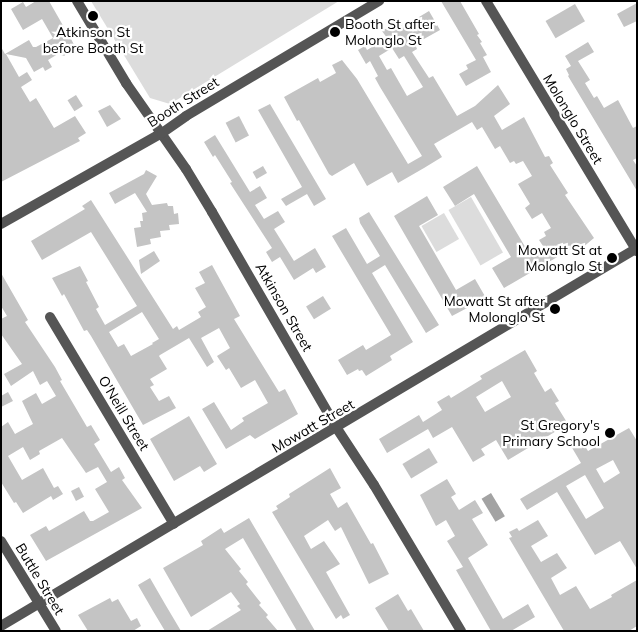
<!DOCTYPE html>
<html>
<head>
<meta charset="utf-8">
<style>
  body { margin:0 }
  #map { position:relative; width:638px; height:632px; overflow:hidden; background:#fff; font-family:Mulish,sans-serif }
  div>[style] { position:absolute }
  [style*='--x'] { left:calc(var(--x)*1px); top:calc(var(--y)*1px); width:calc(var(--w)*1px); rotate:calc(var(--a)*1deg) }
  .green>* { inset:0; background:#dcdcdc; transform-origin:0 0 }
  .water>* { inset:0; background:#a3a3a3; transform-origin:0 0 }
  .building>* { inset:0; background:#c4c4c4; transform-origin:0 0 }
  .minor>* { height:10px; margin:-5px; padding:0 5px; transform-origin:5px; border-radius:5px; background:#555 }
  .dots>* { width:14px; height:14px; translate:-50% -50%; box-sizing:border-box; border:2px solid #fff; border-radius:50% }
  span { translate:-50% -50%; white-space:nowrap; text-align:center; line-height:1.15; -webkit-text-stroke:4.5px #fff; paint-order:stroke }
  .poi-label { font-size:14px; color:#000 }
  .left { translate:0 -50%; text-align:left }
  .right { translate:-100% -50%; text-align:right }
  .street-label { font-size:14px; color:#000 }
  .frame { position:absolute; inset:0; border:2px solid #000; pointer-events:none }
</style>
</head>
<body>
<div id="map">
  <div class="green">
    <div style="clip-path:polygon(91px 1px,339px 1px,170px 104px,150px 98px)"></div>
    <div style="left:471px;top:197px;width:64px;height:26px;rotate:60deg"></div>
    <div style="left:444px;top:213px;width:30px;height:26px;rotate:60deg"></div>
  </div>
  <div class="water">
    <div style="left:491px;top:493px;width:27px;height:11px;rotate:59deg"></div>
  </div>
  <div class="building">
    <div style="clip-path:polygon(36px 1px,49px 1px,65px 29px,68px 27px,74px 37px,71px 39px,78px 52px,71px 55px,69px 52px,64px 56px,58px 54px,48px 60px,52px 67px,45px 71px,43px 67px,34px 72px,26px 58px,6px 54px,19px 77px,27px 72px,32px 80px,21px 87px,30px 102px,36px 98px,54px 128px,75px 116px,86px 133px,78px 138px,80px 141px,1px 182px,1px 47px,5px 54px,29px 40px,33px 47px,36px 47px,53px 38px,42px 19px,23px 30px,11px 9px,23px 2px,26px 7px)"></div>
    <div style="clip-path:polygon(441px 1px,460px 1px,479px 34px,477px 35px,482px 42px,480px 43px,487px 55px,483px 57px,491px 72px,466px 86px,459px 74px,468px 69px,466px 65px,476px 60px)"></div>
    <div style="clip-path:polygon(637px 3px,637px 21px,624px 27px,617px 14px)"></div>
    <div style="left:575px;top:4px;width:20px;height:34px;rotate:60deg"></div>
    <div style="clip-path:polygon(evenodd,429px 11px,440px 30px,415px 44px,417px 49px,412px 52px,429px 78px,433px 76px,457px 116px,475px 106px,498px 85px,510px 104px,494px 116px,502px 130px,524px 117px,545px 157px,549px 156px,553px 163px,550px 165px,568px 193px,565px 195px,594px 238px,582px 248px,581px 245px,571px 249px,504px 288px,492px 268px,511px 257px,474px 194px,455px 206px,443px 187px,477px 166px,530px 255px,543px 246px,539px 240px,546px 236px,544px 232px,551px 228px,542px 213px,532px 219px,525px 208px,530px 204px,518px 184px,532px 176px,523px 161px,516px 164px,514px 161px,510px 163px,500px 146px,495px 149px,482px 127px,477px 130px,472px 122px,434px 144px,442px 157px,424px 168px,398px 183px,392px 172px,367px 186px,354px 163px,332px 176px,329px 174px,299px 120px,297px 121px,284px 97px,318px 78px,320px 82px,336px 73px,332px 65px,342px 60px,357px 79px,408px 164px,422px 156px,380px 87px,375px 78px,378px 76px,370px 61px,366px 64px,358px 50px,365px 46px,367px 50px,387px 38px,382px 31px,400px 20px,404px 26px,429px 11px,392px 48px,399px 59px,404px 56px,423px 87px,407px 96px,391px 68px,387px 70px,379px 56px,392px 48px)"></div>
    <div style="clip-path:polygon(588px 42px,594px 52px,578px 61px,590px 80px,585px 83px,594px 98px,597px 96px,604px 108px,618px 100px,633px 128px,637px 126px,637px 158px,633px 160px,637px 166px,637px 191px,568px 76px,569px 75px,566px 69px,571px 66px,565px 56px)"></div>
    <div style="left:76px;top:95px;width:13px;height:10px;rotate:58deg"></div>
    <div style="clip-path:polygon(270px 104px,326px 199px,314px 206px,307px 194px,286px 206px,281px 199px,302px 187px,258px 110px)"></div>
    <div style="clip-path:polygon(110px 105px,121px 119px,107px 127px,98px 111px)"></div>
    <div style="left:239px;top:116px;width:22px;height:15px;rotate:63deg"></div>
    <div style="clip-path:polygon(215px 135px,250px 192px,260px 186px,267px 198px,255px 205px,264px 219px,278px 211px,285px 222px,274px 229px,294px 261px,315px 248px,326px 267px,316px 273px,313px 268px,294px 280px,280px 257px,272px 262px,266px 252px,272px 248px,230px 183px,232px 182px,215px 155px,213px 157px,204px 142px)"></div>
    <div style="left:263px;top:166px;width:8px;height:12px;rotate:60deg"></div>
    <div style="clip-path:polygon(146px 170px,157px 176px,146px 194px,152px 205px,167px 203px,168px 206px,173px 206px,174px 214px,178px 213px,179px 224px,169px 225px,170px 230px,160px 231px,161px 237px,150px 239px,151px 244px,137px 247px,134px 228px,141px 227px,140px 221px,143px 221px,142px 213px,147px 212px,135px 193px,115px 204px,109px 193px,144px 174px)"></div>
    <div style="clip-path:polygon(427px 196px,438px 215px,419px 226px,456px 290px,475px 279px,486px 298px,452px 316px,394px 216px)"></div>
    <div style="clip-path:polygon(evenodd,91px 200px,173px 329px,177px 326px,179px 330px,201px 317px,198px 312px,206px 307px,195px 288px,205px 283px,199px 272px,212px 265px,240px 316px,234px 319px,279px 392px,285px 389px,298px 414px,255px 439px,250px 435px,226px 449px,202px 409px,214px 402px,231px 430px,244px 421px,242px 418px,268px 403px,255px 380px,241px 388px,229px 368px,226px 370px,217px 356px,230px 348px,219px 328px,201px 338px,214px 362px,207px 367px,189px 338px,160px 355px,159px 356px,167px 369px,150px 379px,154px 385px,150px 387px,159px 401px,169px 396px,176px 408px,143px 425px,91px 336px,87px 330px,84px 331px,64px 294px,62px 296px,52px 278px,80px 266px,88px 281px,86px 282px,99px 307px,96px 309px,105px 325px,137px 306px,91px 232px,42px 260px,31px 241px,85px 209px,82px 206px,91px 200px,142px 312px,159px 339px,152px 343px,153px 344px,131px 356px,124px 344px,118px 347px,109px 332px,142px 312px)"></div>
    <div style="clip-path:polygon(369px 212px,439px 325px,426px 333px,385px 265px,372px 273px,413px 342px,390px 356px,392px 360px,366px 376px,362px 370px,359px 371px,358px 369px,347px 375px,338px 360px,363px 345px,366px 350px,391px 335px,332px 236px,346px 228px,367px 264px,380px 256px,360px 223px,359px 218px)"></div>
    <div style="clip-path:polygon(154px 251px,160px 261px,141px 274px,139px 260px)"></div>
    <div style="clip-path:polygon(1px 273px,28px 320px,25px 322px,55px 367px,62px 380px,60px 381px,87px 427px,91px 425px,100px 440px,94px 444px,111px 472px,119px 467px,125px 478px,122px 480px,142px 508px,46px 561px,30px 535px,46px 526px,49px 531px,84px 511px,90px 521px,93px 521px,109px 512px,95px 489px,107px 482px,98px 467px,86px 473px,62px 438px,39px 451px,40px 454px,30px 460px,23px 447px,8px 456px,22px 480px,43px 468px,54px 488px,58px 486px,63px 494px,53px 500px,51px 496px,23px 513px,16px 502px,14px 503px,1px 482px,1px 427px,8px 422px,15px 434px,33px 424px,22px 401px,36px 393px,42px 404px,56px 396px,47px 381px,40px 385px,33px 371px,11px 386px,4px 374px,22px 364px,1px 334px,1px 319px,7px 316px,1px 306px)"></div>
    <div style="left:323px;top:296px;width:15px;height:20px;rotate:58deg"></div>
    <div style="clip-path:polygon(evenodd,525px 350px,537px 371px,534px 373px,545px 392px,551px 388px,559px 401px,555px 403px,568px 424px,508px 460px,496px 440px,481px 449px,485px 455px,473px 462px,452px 427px,433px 438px,428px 429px,387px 453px,379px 439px,419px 415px,423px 422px,442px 410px,437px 402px,449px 395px,451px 398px,482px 379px,480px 376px,525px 350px,502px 381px,511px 397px,485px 412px,476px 397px,502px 381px)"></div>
    <div style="clip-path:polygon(8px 392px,13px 401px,1px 407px,1px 396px)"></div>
    <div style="clip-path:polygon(189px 416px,217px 464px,204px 472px,200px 466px,174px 481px,150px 439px)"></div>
    <div style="clip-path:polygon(evenodd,629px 428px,637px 441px,637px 569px,620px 541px,595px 555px,557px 492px,527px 510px,520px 499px,581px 463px,571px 446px,581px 440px,588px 451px,629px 428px,613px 460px,620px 473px,604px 483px,596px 469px,613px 460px,629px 428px,585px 475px,604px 508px,586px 519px,566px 486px,585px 475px)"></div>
    <div style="left:429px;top:448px;width:17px;height:31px;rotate:59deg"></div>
    <div style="clip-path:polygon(330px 468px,341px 488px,330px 494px,338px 508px,347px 502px,371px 544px,373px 543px,389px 574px,369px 584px,341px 527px,335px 531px,328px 520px,304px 536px,311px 549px,324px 541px,340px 564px,326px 572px,350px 615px,343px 619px,341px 615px,336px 619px,272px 512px,278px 509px,276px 506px,290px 497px,289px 494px)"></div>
    <div style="clip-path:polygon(447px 479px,456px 494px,451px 497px,459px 510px,475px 500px,483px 513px,472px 519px,488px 545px,468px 558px,503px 619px,528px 604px,535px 617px,511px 631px,491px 631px,456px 570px,463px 567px,447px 541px,455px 536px,446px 520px,436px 526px,420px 495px)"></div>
    <div style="left:79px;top:487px;width:11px;height:9px;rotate:63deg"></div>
    <div style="clip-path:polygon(249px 518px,315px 631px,297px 631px,243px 538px,225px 549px,241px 569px,239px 571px,248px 582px,246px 584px,261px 603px,259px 605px,268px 615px,266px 617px,278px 631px,207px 631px,241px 610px,237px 606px,240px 604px,231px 592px,191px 617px,163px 568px,203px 545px,201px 541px,221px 528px,224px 533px)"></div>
    <div style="clip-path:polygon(538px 520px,548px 536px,531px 546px,541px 562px,557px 553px,567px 568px,551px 578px,560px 595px,576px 586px,590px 609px,612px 597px,611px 595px,637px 580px,637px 626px,629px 631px,564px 631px,509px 538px,512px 537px,509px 532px,517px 528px,519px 531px)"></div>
    <div style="clip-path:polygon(150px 578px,165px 604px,181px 631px,165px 631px,153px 611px,138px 585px)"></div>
    <div style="clip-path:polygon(398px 594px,408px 611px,411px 609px,424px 631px,389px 631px,375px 608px)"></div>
    <div style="clip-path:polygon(110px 598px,112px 602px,118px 599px,131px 621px,137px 618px,141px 626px,133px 631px,88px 631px,78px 615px)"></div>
  </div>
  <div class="minor">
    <div style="--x:77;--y:1;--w:96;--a:59.1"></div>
    <div style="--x:126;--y:83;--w:105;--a:55.1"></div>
    <div style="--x:186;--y:169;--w:50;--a:58.8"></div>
    <div style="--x:212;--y:212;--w:248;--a:60"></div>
    <div style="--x:336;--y:427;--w:69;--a:56.8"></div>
    <div style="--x:374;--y:485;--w:170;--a:59.2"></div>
    <div style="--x:486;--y:1;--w:292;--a:58.9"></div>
    <div style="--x:1;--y:224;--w:185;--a:-29.5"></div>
    <div style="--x:162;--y:133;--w:29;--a:-35"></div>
    <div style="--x:186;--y:116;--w:225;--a:-30.8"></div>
    <div style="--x:50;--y:317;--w:241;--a:59.1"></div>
    <div style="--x:1;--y:541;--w:105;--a:58.6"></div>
    <div style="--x:1;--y:626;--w:740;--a:-30.72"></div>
  </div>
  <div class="dots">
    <div style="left:93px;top:16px;background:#000"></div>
    <div style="left:335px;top:32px;background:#000"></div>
    <div style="left:612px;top:258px;background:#000"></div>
    <div style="left:555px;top:309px;background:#000"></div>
    <div style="left:610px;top:433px;background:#000"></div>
  </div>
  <div class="poi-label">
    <span class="left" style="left:345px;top:32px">Booth St after<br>Molonglo St</span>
    <span style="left:93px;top:40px">Atkinson St<br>before Booth St</span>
    <span class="right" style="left:602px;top:258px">Mowatt St at<br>Molonglo St</span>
    <span class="right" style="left:545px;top:309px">Mowatt St after<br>Molonglo St</span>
    <span class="right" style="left:600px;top:433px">St Gregory's<br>Primary School</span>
  </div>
  <div class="street-label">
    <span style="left:183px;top:102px;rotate:-32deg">Booth Street</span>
    <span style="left:573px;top:119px;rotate:59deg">Molonglo Street</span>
    <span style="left:284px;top:307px;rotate:60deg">Atkinson Street</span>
    <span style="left:124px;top:413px;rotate:59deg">O'Neill Street</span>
    <span style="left:313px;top:426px;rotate:-30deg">Mowatt Street</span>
    <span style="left:40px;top:579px;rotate:59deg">Buttle Street</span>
  </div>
  <div class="frame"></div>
</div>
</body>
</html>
